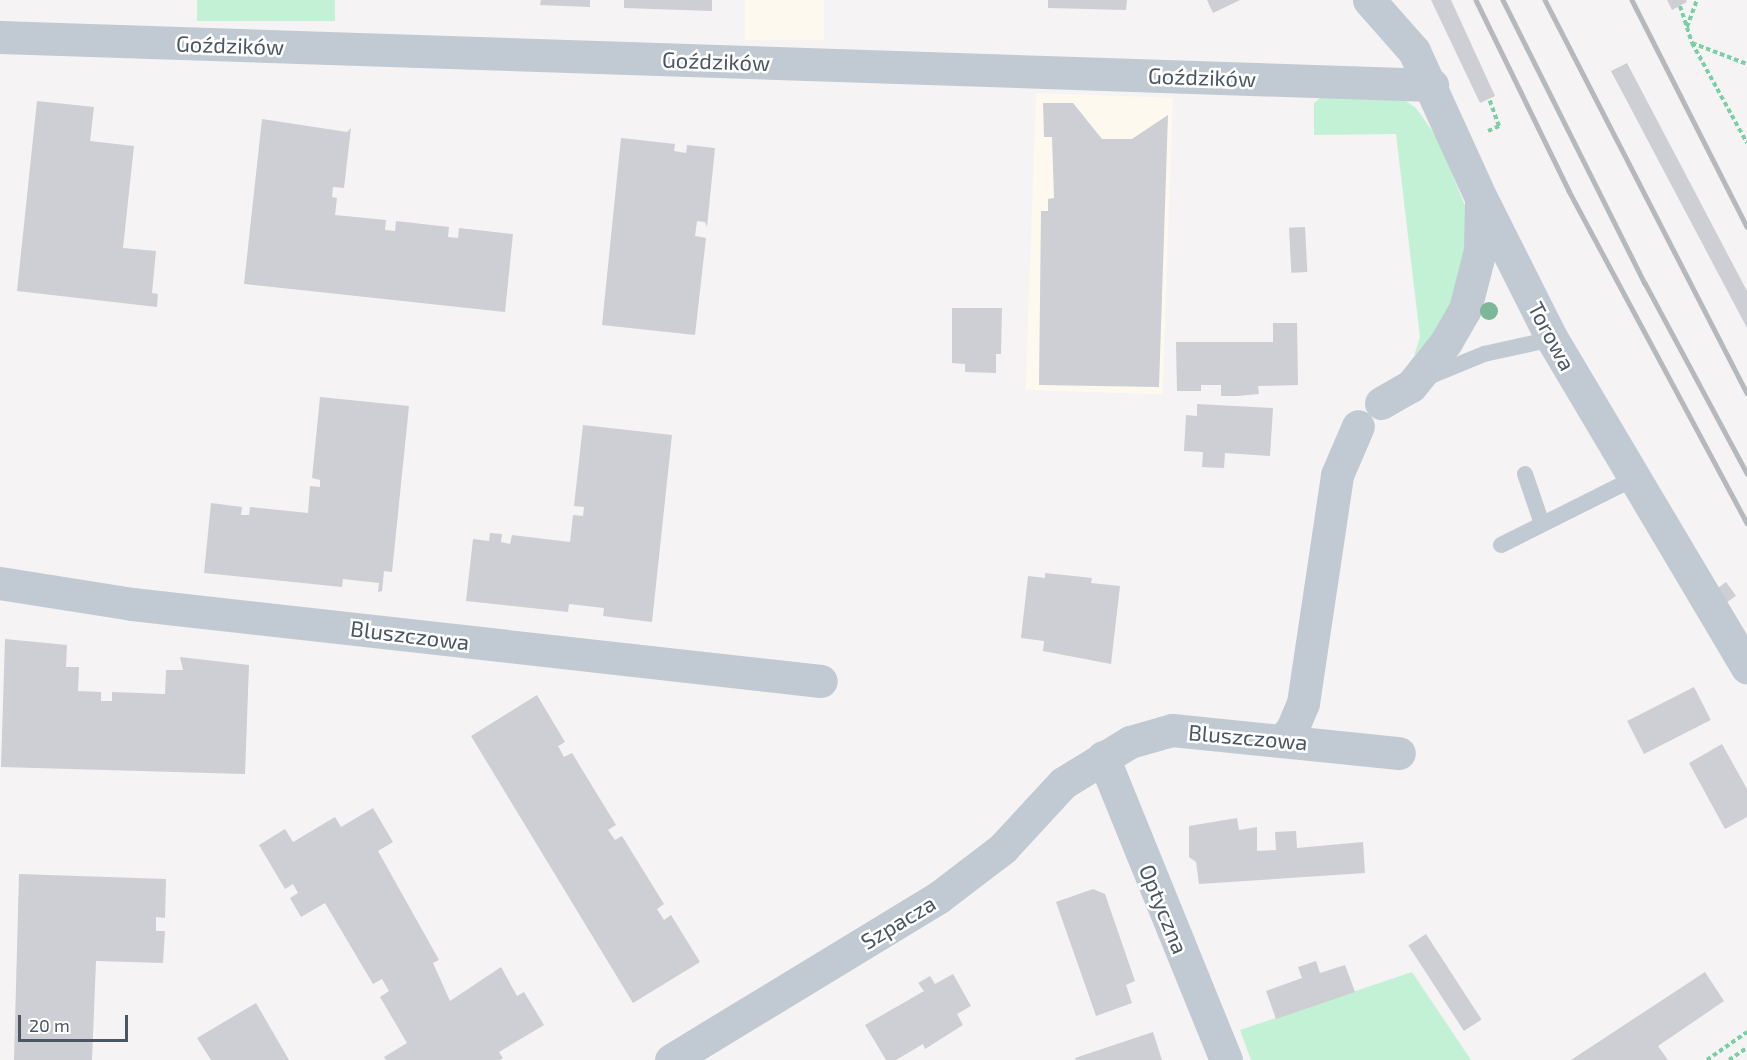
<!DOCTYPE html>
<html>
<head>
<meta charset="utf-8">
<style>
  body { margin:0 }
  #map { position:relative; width:1747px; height:1060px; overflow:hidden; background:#f5f3f3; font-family:"Exo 2",sans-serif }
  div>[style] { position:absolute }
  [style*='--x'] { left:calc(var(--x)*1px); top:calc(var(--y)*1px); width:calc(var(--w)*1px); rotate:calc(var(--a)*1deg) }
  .commercial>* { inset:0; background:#fdf9ef; transform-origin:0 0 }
  .green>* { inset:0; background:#c3f1d5; transform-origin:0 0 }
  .building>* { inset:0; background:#cdcfd5; transform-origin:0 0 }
  .path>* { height:4px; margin-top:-2px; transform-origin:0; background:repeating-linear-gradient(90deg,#7ad0a6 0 4.5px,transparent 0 7.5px) }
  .service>* { height:16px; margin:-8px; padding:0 8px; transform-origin:8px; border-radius:8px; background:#c1cad2 }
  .minor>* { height:33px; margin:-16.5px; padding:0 16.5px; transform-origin:16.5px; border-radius:16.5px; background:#c1cad2 }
  .rail>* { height:4.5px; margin:-2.25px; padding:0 2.25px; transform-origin:2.25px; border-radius:2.25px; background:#b5b8bd }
  .trees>* { width:18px; height:18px; margin:-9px; border-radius:50%; background:#7bb799 }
  span { translate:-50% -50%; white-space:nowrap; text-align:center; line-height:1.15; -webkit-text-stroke:5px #fff; paint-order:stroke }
  .street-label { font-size:22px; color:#4a5661 }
  .scale { position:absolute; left:18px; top:1015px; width:110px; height:27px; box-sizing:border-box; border:3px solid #4a5661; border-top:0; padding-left:8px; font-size:18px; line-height:21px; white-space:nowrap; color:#4a5661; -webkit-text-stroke:4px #fff; paint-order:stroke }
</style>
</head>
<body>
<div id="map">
  <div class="commercial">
    <div style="left:745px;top:0;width:79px;height:40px"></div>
    <div style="left:1036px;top:93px;width:137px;height:297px;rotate:2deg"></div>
  </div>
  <div class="green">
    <div style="left:197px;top:0;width:138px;height:21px"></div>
    <div style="clip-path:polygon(1329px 91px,1403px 99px,1416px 108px,1438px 139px,1468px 213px,1469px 228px,1448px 319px,1414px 356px,1420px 337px,1396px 134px,1314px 135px,1314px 103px)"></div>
    <div style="clip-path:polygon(1412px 972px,1471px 1060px,1251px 1060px,1240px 1030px)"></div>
  </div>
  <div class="building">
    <div style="clip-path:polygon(541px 0,590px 0,590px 7px,540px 5px)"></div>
    <div style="clip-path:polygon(624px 0,712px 0,712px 11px,624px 8px)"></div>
    <div style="clip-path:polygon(1048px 0,1127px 0,1126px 10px,1048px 8px)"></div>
    <div style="clip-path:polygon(1207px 0,1240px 0,1213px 13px)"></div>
    <div style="clip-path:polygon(1431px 0,1451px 0,1495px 96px,1480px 103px)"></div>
    <div style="clip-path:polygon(1667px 0,1686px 0,1687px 2px,1672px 10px)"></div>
    <div style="clip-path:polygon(1627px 63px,1747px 291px,1747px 328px,1611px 71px)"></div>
    <div style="clip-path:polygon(37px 101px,94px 107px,90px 141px,134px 146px,123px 248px,156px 251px,152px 293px,158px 294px,157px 307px,17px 291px)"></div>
    <div style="clip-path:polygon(1043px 103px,1073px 103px,1102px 139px,1132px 139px,1168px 115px,1159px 387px,1039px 385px,1041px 211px,1048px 211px,1048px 199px,1054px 198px,1052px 137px,1044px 137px)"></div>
    <div style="clip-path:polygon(262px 119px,347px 132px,351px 128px,344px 188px,333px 187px,332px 197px,337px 198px,335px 215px,386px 220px,385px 230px,395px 231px,396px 221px,449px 227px,448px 237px,458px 238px,459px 228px,513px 234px,505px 312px,244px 284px)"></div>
    <div style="clip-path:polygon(621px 138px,675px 144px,674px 151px,686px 153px,687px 145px,715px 148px,707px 227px,705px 222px,697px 221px,695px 236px,706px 238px,695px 335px,602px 325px)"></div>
    <div style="left:1305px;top:227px;width:45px;height:16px;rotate:87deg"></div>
    <div style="clip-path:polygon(952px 308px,1002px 308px,1001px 354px,996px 354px,996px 373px,965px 372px,965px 364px,952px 363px)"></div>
    <div style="clip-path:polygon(1273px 323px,1297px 323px,1298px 385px,1258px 386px,1259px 394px,1237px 396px,1221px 396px,1221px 385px,1201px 385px,1201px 391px,1177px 391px,1176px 342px,1273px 342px)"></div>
    <div style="clip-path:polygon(320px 397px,409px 406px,392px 572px,384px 571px,382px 591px,378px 592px,379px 583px,343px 579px,342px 587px,204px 573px,211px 503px,242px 507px,241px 515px,249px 515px,250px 507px,308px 513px,310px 486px,320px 487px,320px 480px,312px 478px)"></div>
    <div style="clip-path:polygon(1197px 404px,1273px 408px,1270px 456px,1225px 453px,1224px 468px,1202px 467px,1203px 452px,1184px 451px,1186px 415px,1197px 416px)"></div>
    <div style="clip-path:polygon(583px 425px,672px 435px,652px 622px,603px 616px,604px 608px,569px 604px,568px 612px,466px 601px,473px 539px,489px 541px,490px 533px,502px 534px,501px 542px,510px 544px,512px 535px,570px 542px,573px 515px,583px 516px,584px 507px,574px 506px)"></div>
    <div style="clip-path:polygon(1045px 573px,1092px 578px,1091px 583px,1120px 586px,1111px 664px,1043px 651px,1044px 641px,1021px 638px,1028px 576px,1045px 578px)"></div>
    <div style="left:1726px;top:582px;width:17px;height:13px;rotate:54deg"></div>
    <div style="clip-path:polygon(5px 639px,67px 645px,66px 667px,79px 667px,78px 691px,101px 692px,101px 701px,112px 701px,112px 692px,165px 694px,166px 670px,183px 670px,180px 657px,249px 665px,245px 774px,1px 767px)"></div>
    <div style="left:1694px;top:687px;width:37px;height:75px;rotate:63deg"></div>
    <div style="clip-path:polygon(537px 695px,565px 742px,558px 746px,564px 757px,572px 753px,616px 825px,608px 830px,615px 840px,622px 836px,664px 904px,657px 909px,664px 920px,671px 915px,700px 962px,633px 1003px,471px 736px)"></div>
    <div style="clip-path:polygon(1722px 744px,1747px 789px,1747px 817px,1725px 829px,1689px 763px)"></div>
    <div style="clip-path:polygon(373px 808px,393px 842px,378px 851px,439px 960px,433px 963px,450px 1001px,501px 967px,517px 996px,524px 992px,544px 1025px,499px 1052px,503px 1058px,500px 1060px,386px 1060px,384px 1057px,407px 1043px,380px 997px,389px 991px,382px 979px,373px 984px,325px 903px,301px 917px,290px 898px,298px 893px,293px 884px,285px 889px,259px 845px,285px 829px,293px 842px,335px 817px,341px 827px)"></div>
    <div style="clip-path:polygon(1237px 818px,1239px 830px,1257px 827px,1257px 851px,1276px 850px,1275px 832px,1296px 831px,1297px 848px,1363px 842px,1365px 873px,1199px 884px,1196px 862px,1189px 857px,1189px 826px)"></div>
    <div style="clip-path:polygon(19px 874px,166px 879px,165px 918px,156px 917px,156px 931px,165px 931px,163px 963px,96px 961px,92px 1060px,14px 1060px)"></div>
    <div style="clip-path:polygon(1093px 889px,1105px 894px,1135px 981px,1126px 985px,1132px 1003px,1096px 1016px,1056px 902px)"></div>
    <div style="left:1426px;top:934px;width:102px;height:21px;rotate:57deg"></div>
    <div style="clip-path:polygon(1316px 961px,1320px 973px,1345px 965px,1355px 992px,1276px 1019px,1266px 991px,1302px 978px,1298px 967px)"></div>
    <div style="clip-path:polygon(1705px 972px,1724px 1001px,1658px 1046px,1668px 1060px,1571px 1060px)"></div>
    <div style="clip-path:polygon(953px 974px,971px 1006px,957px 1014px,963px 1025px,925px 1049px,923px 1044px,896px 1060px,886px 1060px,865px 1025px,924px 991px,918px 983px,930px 976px,935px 984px)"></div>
    <div style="clip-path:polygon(256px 1003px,289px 1060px,211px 1060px,197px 1038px)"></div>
    <div style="clip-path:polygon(1153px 1032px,1162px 1060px,1076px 1060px,1075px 1058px)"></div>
  </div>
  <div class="path">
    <div style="--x:1680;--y:6;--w:39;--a:72"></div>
    <div style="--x:1692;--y:43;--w:114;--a:61.2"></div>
    <div style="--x:1687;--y:27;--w:29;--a:-70"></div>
    <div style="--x:1692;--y:43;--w:59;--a:20.9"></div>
    <div style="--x:1488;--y:131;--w:12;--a:-24"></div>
    <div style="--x:1499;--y:126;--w:29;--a:-110"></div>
    <div style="--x:1707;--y:1060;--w:49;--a:-35"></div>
    <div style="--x:1729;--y:1060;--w:22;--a:-34"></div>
  </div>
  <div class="service">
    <div style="--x:1428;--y:377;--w:61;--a:-22.3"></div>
    <div style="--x:1484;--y:354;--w:70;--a:-12.4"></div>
    <div style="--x:1525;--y:474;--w:53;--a:71.2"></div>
    <div style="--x:1501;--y:545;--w:148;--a:-26.6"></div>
  </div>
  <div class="minor">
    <div style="--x:1369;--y:0;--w:68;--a:48.6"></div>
    <div style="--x:1414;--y:51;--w:164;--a:65.5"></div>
    <div style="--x:1482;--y:200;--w:156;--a:63.3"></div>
    <div style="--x:1552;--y:339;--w:382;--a:59.3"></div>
    <div style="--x:0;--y:37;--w:1433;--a:1.92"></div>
    <div style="--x:1381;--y:403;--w:34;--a:-30"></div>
    <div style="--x:1411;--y:386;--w:56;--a:-51.5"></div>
    <div style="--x:1446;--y:342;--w:38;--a:-60"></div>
    <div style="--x:1465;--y:309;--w:61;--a:-75.7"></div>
    <div style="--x:1480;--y:250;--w:48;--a:-88.8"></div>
    <div style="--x:0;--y:583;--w:134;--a:9"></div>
    <div style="--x:132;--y:604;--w:693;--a:6.38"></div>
    <div style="--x:1283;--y:740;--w:14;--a:-51"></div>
    <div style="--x:1292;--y:729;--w:28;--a:-67"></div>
    <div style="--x:1303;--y:703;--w:231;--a:-81.5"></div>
    <div style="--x:1337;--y:475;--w:53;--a:-66.8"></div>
    <div style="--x:1103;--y:757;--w:327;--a:67.9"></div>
    <div style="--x:671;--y:1060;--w:314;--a:-31.3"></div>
    <div style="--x:939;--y:897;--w:81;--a:-37.4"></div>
    <div style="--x:1003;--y:848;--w:88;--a:-47.3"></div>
    <div style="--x:1063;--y:783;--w:79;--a:-31.5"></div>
    <div style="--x:1130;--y:742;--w:44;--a:-15.9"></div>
    <div style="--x:1172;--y:730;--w:228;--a:5.8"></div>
  </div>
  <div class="rail">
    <div style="--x:1476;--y:0;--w:212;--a:64"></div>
    <div style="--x:1569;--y:191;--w:377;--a:61.8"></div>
    <div style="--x:1503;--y:0;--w:317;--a:63.4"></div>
    <div style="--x:1645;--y:283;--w:216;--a:61.8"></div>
    <div style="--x:1545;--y:0;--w:442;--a:62.8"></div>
    <div style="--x:1632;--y:0;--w:254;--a:63.1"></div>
  </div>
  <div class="trees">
    <div style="left:1489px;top:311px"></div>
  </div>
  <div class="street-label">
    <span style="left:230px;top:45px;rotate:2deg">Goździków</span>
    <span style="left:716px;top:61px;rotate:2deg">Goździków</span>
    <span style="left:1202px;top:77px;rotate:2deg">Goździków</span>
    <span style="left:1552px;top:336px;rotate:62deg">Torowa</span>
    <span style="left:410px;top:635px;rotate:7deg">Bluszczowa</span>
    <span style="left:1248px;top:737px;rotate:5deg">Bluszczowa</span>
    <span style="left:1164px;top:909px;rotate:68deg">Optyczna</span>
    <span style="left:898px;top:922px;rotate:-31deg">Szpacza</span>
  </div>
  <div class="scale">20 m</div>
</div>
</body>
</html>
